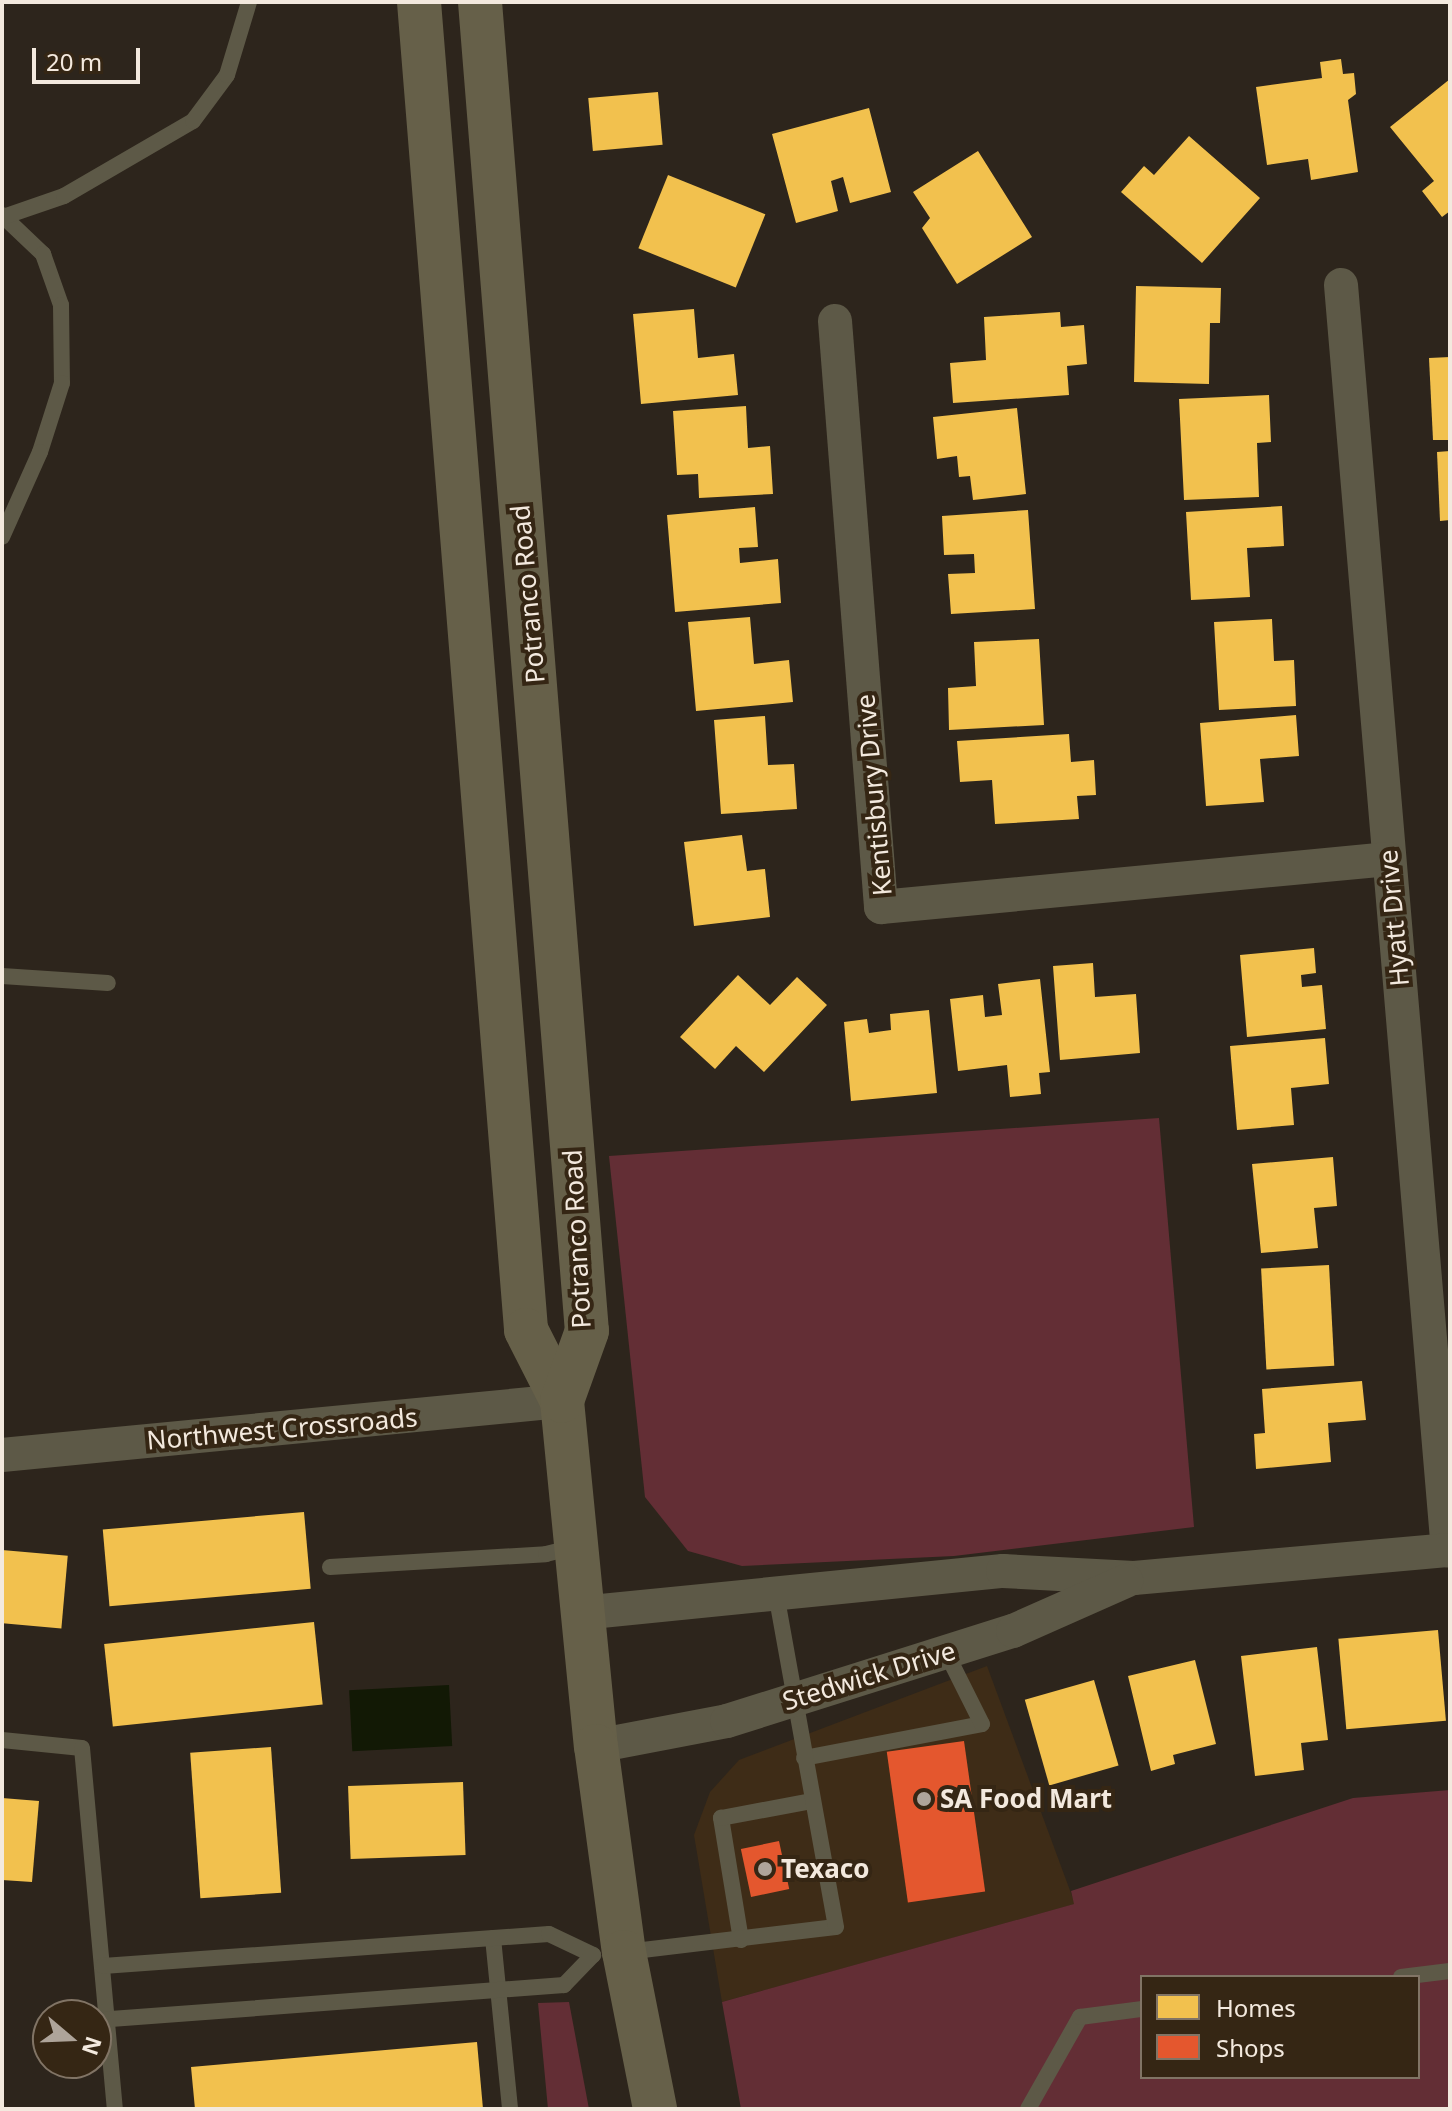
<!DOCTYPE html>
<html>
<head>
<meta charset="utf-8">
<style>
  body { margin:0 }
  #map { position:relative; width:1452px; height:2111px; overflow:hidden; background:#2d251c; font-family:"Noto Sans",sans-serif }
  div>[style] { position:absolute }
  [style*='--x'] { left:calc(var(--x)*1px); top:calc(var(--y)*1px); width:calc(var(--w)*1px); rotate:calc(var(--a)*1deg) }
  .built>* { inset:0; background:#3e2c17 }
  .green>* { inset:0; background:#632e35 }
  .water>* { inset:0; background:#121905; transform-origin:0 0 }
  .homes>* { inset:0; background:#f2c14e; transform-origin:0 0 }
  .shops>* { inset:0; background:#e4572e; transform-origin:0 0 }
  .service>* { height:16px; margin:-8px; padding:0 8px; transform-origin:8px; border-radius:8px; background:#5d5947 }
  .minor>* { height:34px; margin:-17px; padding:0 17px; transform-origin:17px; border-radius:17px; background:#5d5947 }
  .primary>* { height:44px; margin:-22px; padding:0 22px; transform-origin:22px; border-radius:22px; background:#666049 }
  .dots>* { width:22px; height:22px; translate:-50% -50%; box-sizing:border-box; border:4px solid #352614; border-radius:50% }
  span { translate:-50% -50%; white-space:nowrap; text-align:center; line-height:1.15; -webkit-text-stroke:8px #352614; paint-order:stroke }
  .street-label { font-size:26px; color:#f3e9de }
  .poi-label { font-size:26px; color:#f3e9de; font-weight:700 }
  .left { translate:0 -50%; text-align:left }
  .frame { position:absolute; inset:0; border:4px solid #f3e9de; pointer-events:none }
  .legend { position:absolute; left:1140px; top:1975px; width:280px; height:104px; box-sizing:border-box; background:#352614; border:2px solid #817465; margin:0; padding:10px 14px; list-style:none; font-size:24px; color:#f3e9de }
  .legend li { display:flex; align-items:center; gap:16px; height:40px }
  .legend b { width:40px; border:2px solid #817465 }
  .north { position:absolute; left:32px; top:1999px; width:80px; height:80px; box-sizing:border-box; background:#352614; border:2px solid #817465; border-radius:50%; rotate:109deg; font-size:22px; font-weight:700; line-height:32px; text-align:center; color:#f3e9de }
  .north::after { content:''; display:block; margin:auto; width:28px; height:36px; background:#aea49a; clip-path:polygon(50% 0,100% 100%,50% 72%,0 100%) }
  .scale { position:absolute; left:32px; top:48px; width:108px; height:36px; box-sizing:border-box; border:4px solid #f3e9de; border-top:0; padding-left:10px; font-size:24px; line-height:28px; white-space:nowrap; color:#f3e9de; -webkit-text-stroke:6px #352614; paint-order:stroke }
</style>
</head>
<body>
<div id="map">
  <div class="built">
    <div style="clip-path:polygon(987px 1666px,1075px 1904px,722px 2002px,694px 1835px,710px 1792px,739px 1760px)"></div>
  </div>
  <div class="green">
    <div style="clip-path:polygon(1159px 1118px,1194px 1527px,954px 1556px,742px 1566px,688px 1551px,645px 1497px,609px 1156px)"></div>
    <div style="clip-path:polygon(evenodd,1450px 1790px,1450px 2109px,741px 2109px,722px 2002px,1074px 1904px,1071px 1891px,1353px 1798px,1450px 1790px,1142px 1977px,1418px 1977px,1418px 2077px,1142px 2077px,1142px 1977px)"></div>
    <div style="clip-path:polygon(569px 2002px,589px 2109px,548px 2109px,538px 2003px)"></div>
  </div>
  <div class="water">
    <div style="left:449px;top:1685px;width:61px;height:100px;rotate:87deg"></div>
  </div>
  <div class="homes">
    <div style="clip-path:polygon(1341px 59px,1343px 74px,1354px 73px,1356px 94px,1348px 100px,1358px 172px,1311px 180px,1308px 159px,1267px 165px,1256px 87px,1322px 78px,1320px 62px)"></div>
    <div style="clip-path:polygon(1450px 79px,1450px 211px,1442px 217px,1422px 191px,1434px 181px,1390px 127px)"></div>
    <div style="left:658px;top:92px;width:53px;height:70px;rotate:85deg"></div>
    <div style="clip-path:polygon(869px 108px,891px 192px,850px 203px,843px 177px,831px 181px,838px 211px,796px 223px,772px 134px)"></div>
    <div style="clip-path:polygon(1189px 136px,1260px 198px,1202px 263px,1121px 192px,1144px 166px,1154px 175px)"></div>
    <div style="clip-path:polygon(978px 151px,1032px 237px,957px 284px,922px 228px,930px 218px,913px 192px)"></div>
    <div style="left:668px;top:175px;width:105px;height:79px;rotate:22deg"></div>
    <div style="clip-path:polygon(1136px 286px,1221px 288px,1220px 323px,1210px 323px,1209px 384px,1134px 382px)"></div>
    <div style="clip-path:polygon(694px 309px,698px 358px,734px 354px,738px 395px,641px 404px,633px 314px)"></div>
    <div style="clip-path:polygon(1060px 312px,1061px 327px,1084px 325px,1087px 364px,1067px 366px,1069px 395px,953px 403px,950px 363px,986px 360px,984px 317px)"></div>
    <div style="clip-path:polygon(1450px 357px,1450px 440px,1433px 440px,1429px 358px)"></div>
    <div style="clip-path:polygon(1269px 395px,1271px 442px,1257px 443px,1259px 497px,1184px 500px,1179px 399px)"></div>
    <div style="clip-path:polygon(746px 406px,748px 448px,770px 446px,773px 494px,699px 498px,698px 474px,677px 475px,673px 411px)"></div>
    <div style="clip-path:polygon(1017px 408px,1026px 494px,973px 500px,970px 476px,959px 477px,957px 456px,937px 459px,933px 417px)"></div>
    <div style="clip-path:polygon(1450px 451px,1450px 520px,1440px 521px,1437px 452px)"></div>
    <div style="clip-path:polygon(1282px 506px,1284px 546px,1247px 548px,1250px 597px,1191px 600px,1186px 512px)"></div>
    <div style="clip-path:polygon(755px 507px,758px 547px,739px 548px,740px 563px,778px 559px,781px 603px,675px 612px,667px 515px)"></div>
    <div style="clip-path:polygon(1028px 510px,1035px 609px,951px 614px,948px 574px,975px 573px,974px 554px,944px 555px,942px 516px)"></div>
    <div style="clip-path:polygon(750px 617px,754px 664px,789px 660px,793px 702px,696px 711px,688px 622px)"></div>
    <div style="clip-path:polygon(1272px 619px,1274px 661px,1294px 660px,1296px 706px,1219px 710px,1214px 622px)"></div>
    <div style="clip-path:polygon(1039px 639px,1044px 725px,949px 730px,948px 688px,976px 686px,974px 642px)"></div>
    <div style="clip-path:polygon(1296px 715px,1299px 756px,1260px 759px,1264px 802px,1206px 806px,1200px 723px)"></div>
    <div style="clip-path:polygon(765px 716px,768px 765px,794px 764px,797px 809px,721px 814px,714px 720px)"></div>
    <div style="clip-path:polygon(1069px 734px,1071px 762px,1094px 760px,1096px 795px,1077px 796px,1079px 819px,995px 824px,992px 780px,960px 782px,957px 741px)"></div>
    <div style="clip-path:polygon(742px 835px,747px 871px,765px 869px,770px 917px,694px 926px,684px 842px)"></div>
    <div style="clip-path:polygon(1314px 948px,1316px 973px,1301px 975px,1302px 987px,1322px 985px,1326px 1029px,1247px 1037px,1240px 955px)"></div>
    <div style="clip-path:polygon(1093px 963px,1095px 997px,1136px 994px,1140px 1053px,1060px 1060px,1053px 966px)"></div>
    <div style="clip-path:polygon(738px 975px,770px 1005px,797px 977px,827px 1005px,764px 1072px,736px 1046px,715px 1069px,680px 1037px)"></div>
    <div style="clip-path:polygon(1040px 979px,1050px 1072px,1039px 1073px,1041px 1094px,1010px 1097px,1007px 1065px,958px 1071px,950px 999px,983px 995px,985px 1017px,1002px 1015px,998px 984px)"></div>
    <div style="clip-path:polygon(929px 1010px,937px 1093px,851px 1101px,844px 1022px,867px 1019px,869px 1033px,891px 1030px,890px 1014px)"></div>
    <div style="clip-path:polygon(1325px 1038px,1329px 1084px,1291px 1088px,1294px 1125px,1237px 1130px,1230px 1046px)"></div>
    <div style="clip-path:polygon(1333px 1157px,1337px 1206px,1314px 1208px,1318px 1248px,1261px 1253px,1252px 1164px)"></div>
    <div style="left:1329px;top:1265px;width:101px;height:68px;rotate:87deg"></div>
    <div style="clip-path:polygon(1362px 1381px,1366px 1420px,1328px 1423px,1331px 1462px,1256px 1469px,1254px 1434px,1265px 1433px,1262px 1389px)"></div>
    <div style="left:304px;top:1512px;width:77px;height:202px;rotate:85deg"></div>
    <div style="left:2px;top:1550px;width:66px;height:73px;rotate:5deg"></div>
    <div style="left:314px;top:1622px;width:83px;height:211px;rotate:84deg"></div>
    <div style="left:1438px;top:1630px;width:91px;height:100px;rotate:85deg"></div>
    <div style="clip-path:polygon(1317px 1647px,1328px 1740px,1301px 1743px,1304px 1770px,1255px 1776px,1241px 1656px)"></div>
    <div style="clip-path:polygon(1195px 1660px,1216px 1744px,1173px 1755px,1175px 1764px,1151px 1771px,1128px 1676px)"></div>
    <div style="left:1094px;top:1680px;width:89px;height:72px;rotate:74deg"></div>
    <div style="left:271px;top:1747px;width:146px;height:81px;rotate:86deg"></div>
    <div style="left:463px;top:1782px;width:73px;height:115px;rotate:88deg"></div>
    <div style="clip-path:polygon(2px 1798px,39px 1801px,32px 1882px,2px 1880px)"></div>
    <div style="clip-path:polygon(477px 2042px,483px 2109px,195px 2109px,191px 2067px)"></div>
  </div>
  <div class="shops">
    <div style="left:964px;top:1741px;width:152px;height:78px;rotate:82deg"></div>
    <div style="left:779px;top:1841px;width:49px;height:39px;rotate:78deg"></div>
  </div>
  <div class="service">
    <div style="--x:2;--y:215;--w:57;--a:43.6"></div>
    <div style="--x:43;--y:254;--w:54;--a:70.6"></div>
    <div style="--x:61;--y:305;--w:78;--a:89.3"></div>
    <div style="--x:62;--y:383;--w:72;--a:107.7"></div>
    <div style="--x:40;--y:452;--w:93;--a:114.1"></div>
    <div style="--x:6;--y:216;--w:61;--a:-19"></div>
    <div style="--x:64;--y:196;--w:149;--a:-30.2"></div>
    <div style="--x:193;--y:121;--w:57;--a:-53.5"></div>
    <div style="--x:227;--y:75;--w:76;--a:-73.2"></div>
    <div style="--x:2;--y:976;--w:106;--a:3.8"></div>
    <div style="--x:330;--y:1567;--w:216;--a:-3.4"></div>
    <div style="--x:546;--y:1554;--w:30;--a:-14"></div>
    <div style="--x:2;--y:1740;--w:80;--a:5.7"></div>
    <div style="--x:82;--y:1748;--w:363;--a:84.8"></div>
    <div style="--x:804;--y:1758;--w:181;--a:-10.8"></div>
    <div style="--x:982;--y:1724;--w:80;--a:-116.6"></div>
    <div style="--x:493;--y:1938;--w:172;--a:84.3"></div>
    <div style="--x:741;--y:1940;--w:124;--a:-99.3"></div>
    <div style="--x:721;--y:1818;--w:93;--a:-10.6"></div>
    <div style="--x:626;--y:1952;--w:211;--a:-6.8"></div>
    <div style="--x:836;--y:1927;--w:339;--a:-100.2"></div>
    <div style="--x:103;--y:1966;--w:447;--a:-4.1"></div>
    <div style="--x:549;--y:1934;--w:49;--a:25.5"></div>
    <div style="--x:593;--y:1955;--w:42;--a:134"></div>
    <div style="--x:564;--y:1985;--w:458;--a:175.7"></div>
    <div style="--x:1401;--y:1977;--w:49;--a:-7"></div>
    <div style="--x:1028;--y:2109;--w:106;--a:-60.5"></div>
    <div style="--x:1080;--y:2017;--w:63;--a:-7.4"></div>
  </div>
  <div class="minor">
    <div style="--x:1341;--y:285;--w:1270;--a:85.17"></div>
    <div style="--x:835;--y:321;--w:588;--a:85.51"></div>
    <div style="--x:881;--y:907;--w:510;--a:-5.4"></div>
    <div style="--x:2;--y:1455;--w:563;--a:-5.51"></div>
    <div style="--x:581;--y:1613;--w:424;--a:-5.7"></div>
    <div style="--x:1003;--y:1571;--w:131;--a:3.1"></div>
    <div style="--x:1134;--y:1578;--w:317;--a:-5.1"></div>
    <div style="--x:596;--y:1746;--w:133;--a:-10.8"></div>
    <div style="--x:727;--y:1721;--w:300;--a:-17.5"></div>
    <div style="--x:1013;--y:1631;--w:124;--a:-23.9"></div>
  </div>
  <div class="primary">
    <div style="--x:419;--y:2;--w:1332;--a:85.39"></div>
    <div style="--x:526;--y:1330;--w:80;--a:63.1"></div>
    <div style="--x:562;--y:1401;--w:347;--a:84.4"></div>
    <div style="--x:596;--y:1746;--w:208;--a:82.3"></div>
    <div style="--x:624;--y:1952;--w:160;--a:78.8"></div>
    <div style="--x:480;--y:2;--w:1333;--a:85.4"></div>
    <div style="--x:587;--y:1331;--w:74;--a:109.7"></div>
  </div>
  <div class="dots">
    <div style="left:924px;top:1799px;background:#aea49a"></div>
    <div style="left:765px;top:1869px;background:#aea49a"></div>
  </div>
  <div class="street-label">
    <span style="left:528px;top:594px;rotate:-95deg">Potranco Road</span>
    <span style="left:874px;top:795px;rotate:-95deg">Kentisbury Drive</span>
    <span style="left:1394px;top:918px;rotate:-95deg">Hyatt Drive</span>
    <span style="left:577px;top:1239px;rotate:-93deg">Potranco Road</span>
    <span style="left:282px;top:1429px;rotate:-5deg">Northwest Crossroads</span>
    <span style="left:869px;top:1676px;rotate:-17deg">Stedwick Drive</span>
  </div>
  <div class="poi-label">
    <span class="left" style="left:940px;top:1799px">SA Food Mart</span>
    <span class="left" style="left:781px;top:1869px">Texaco</span>
  </div>
  <div class="frame"></div>
  <ul class="legend">
  <li><b style="height:22px;background:#f2c14e"></b>Homes</li>
  <li><b style="height:22px;background:#e4572e"></b>Shops</li>
  </ul>
  <div class="north">N</div>
  <div class="scale">20 m</div>
</div>
</body>
</html>
